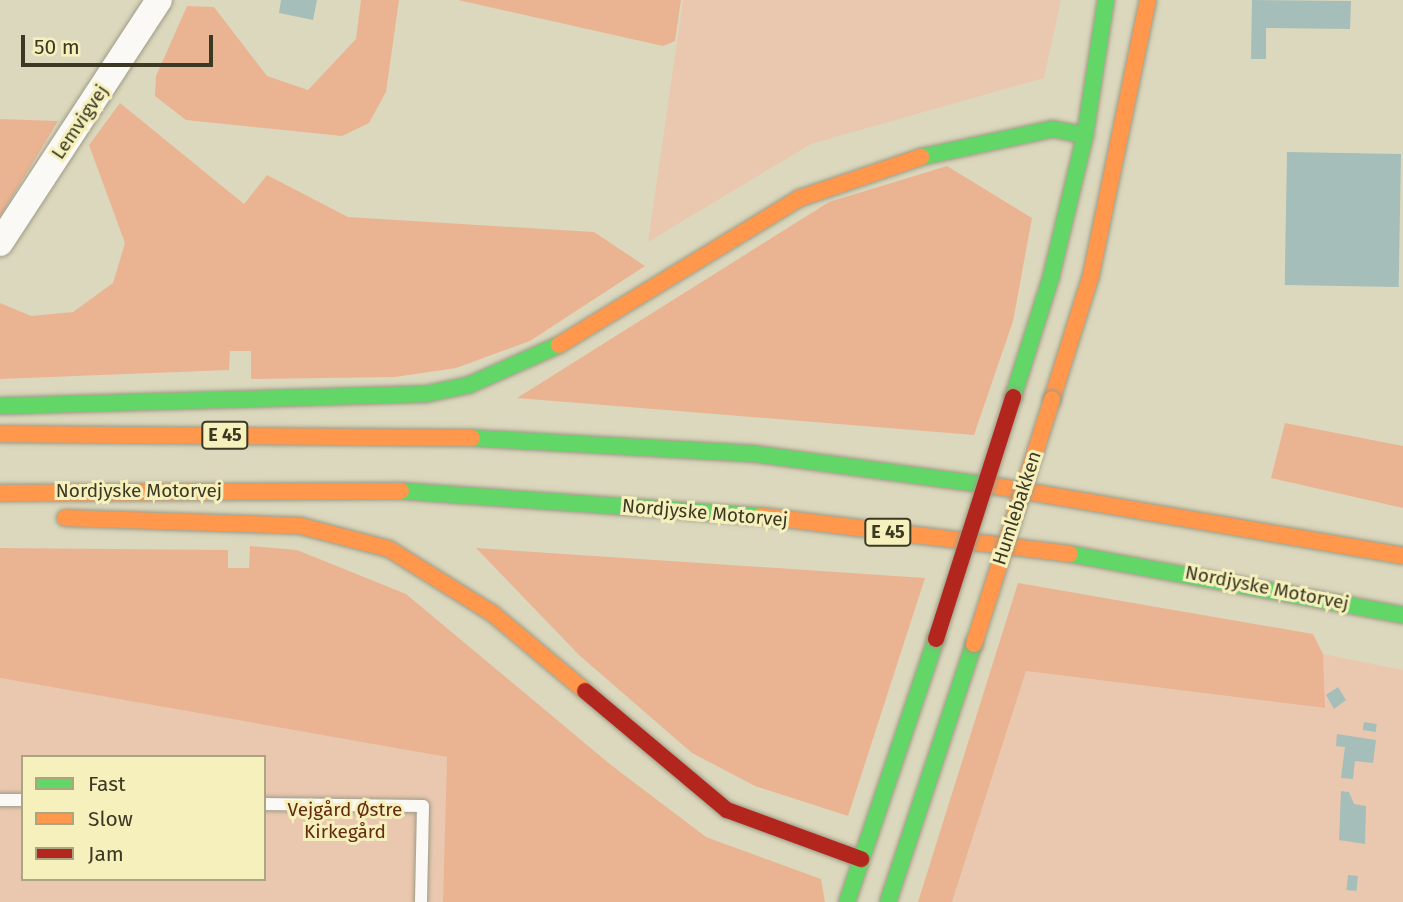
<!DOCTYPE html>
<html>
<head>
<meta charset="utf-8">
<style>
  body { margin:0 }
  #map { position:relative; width:1403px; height:902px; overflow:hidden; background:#dcd8bd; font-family:"Fira Sans",sans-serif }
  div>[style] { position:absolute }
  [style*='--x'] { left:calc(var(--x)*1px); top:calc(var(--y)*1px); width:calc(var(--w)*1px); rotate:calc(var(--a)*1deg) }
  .green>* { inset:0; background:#eac8b0 }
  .forest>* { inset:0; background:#eab493 }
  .building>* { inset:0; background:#a5beb9; transform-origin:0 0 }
  .roads { filter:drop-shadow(0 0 2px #9e9b86) drop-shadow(0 0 2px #9e9b86) }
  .lane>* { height:12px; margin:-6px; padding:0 6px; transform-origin:6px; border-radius:6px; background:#faf9f5 }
  .street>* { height:26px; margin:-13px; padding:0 13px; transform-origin:13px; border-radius:13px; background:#faf9f5 }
  .fast>* { height:16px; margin:-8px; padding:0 8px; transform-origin:8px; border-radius:8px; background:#63d668 }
  .slow>* { height:16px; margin:-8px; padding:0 8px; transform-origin:8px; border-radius:8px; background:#ff974d }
  .jam>* { height:16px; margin:-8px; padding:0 8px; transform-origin:8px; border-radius:8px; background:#b3261e }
  .bridges { filter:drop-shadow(0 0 2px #9e9b86) drop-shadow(0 0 2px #9e9b86) }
  .slow-bridge>* { height:16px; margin:-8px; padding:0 8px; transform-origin:8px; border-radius:8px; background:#ff974d }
  .jam-bridge>* { height:16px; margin:-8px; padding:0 8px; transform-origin:8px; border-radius:8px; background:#b3261e }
  span { translate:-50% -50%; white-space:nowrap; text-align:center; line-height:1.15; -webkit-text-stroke:6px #f6f0bd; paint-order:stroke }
  .shield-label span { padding:2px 5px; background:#f6f0bd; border:2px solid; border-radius:5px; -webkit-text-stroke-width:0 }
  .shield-label { font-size:18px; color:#3b3824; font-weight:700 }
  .street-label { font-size:19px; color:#3b3824 }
  .park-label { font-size:19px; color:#64290f }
  .legend { position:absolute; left:21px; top:755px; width:245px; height:126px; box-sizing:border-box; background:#f6f0bd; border:2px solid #aba680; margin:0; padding:9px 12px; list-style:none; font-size:21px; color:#3b3824 }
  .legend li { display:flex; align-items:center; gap:14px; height:35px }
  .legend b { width:35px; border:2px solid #aba680 }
  .scale { position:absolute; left:21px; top:35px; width:192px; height:32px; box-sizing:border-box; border:4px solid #3b3824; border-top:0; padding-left:9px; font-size:21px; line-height:24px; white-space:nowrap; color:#3b3824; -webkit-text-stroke:5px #f6f0bd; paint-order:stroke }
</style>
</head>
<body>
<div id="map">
  <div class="green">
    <div style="clip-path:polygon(683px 0,1061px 0,1044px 78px,811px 144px,648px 242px)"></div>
    <div style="clip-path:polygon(1323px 654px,1403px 670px,1403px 902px,952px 902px,1026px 671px,1324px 708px)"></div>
    <div style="clip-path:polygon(evenodd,0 678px,448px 757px,443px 902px,0 902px,0 678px,23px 757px,264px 757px,264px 879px,23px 879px,23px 757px)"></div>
  </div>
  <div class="forest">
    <div style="clip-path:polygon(361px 0,399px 0,386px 92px,369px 123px,342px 136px,186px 120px,155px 96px,156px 76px,187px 6px,214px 7px,267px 76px,308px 90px,356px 39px)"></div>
    <div style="clip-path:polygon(458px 0,681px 0,675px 41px,663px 46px)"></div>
    <div style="clip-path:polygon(120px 103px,244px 204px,267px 175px,348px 217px,594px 232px,645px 266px,530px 341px,456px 368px,395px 377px,251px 379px,251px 351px,230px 351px,229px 370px,0 379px,0 303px,31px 316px,73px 312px,113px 283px,125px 243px,89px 145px)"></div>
    <div style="clip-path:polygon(0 119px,58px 121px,0 217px)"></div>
    <div style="clip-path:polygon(947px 166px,1032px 218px,1013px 321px,974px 435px,517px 398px,829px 202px)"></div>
    <div style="clip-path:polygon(1285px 423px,1403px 446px,1403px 508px,1271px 478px)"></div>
    <div style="clip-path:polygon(250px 546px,297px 550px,406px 594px,611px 765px,706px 837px,821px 879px,825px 902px,443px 902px,447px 757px,0 678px,0 548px,228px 550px,228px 568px,249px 568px)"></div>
    <div style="clip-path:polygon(476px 548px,925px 578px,848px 816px,755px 786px,692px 753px,579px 655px)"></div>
    <div style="clip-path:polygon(1018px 583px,1313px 634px,1323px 654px,1325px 708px,1026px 671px,952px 902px,918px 902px)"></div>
  </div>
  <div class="building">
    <div style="clip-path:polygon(281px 0,317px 0,313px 20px,279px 13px)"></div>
    <div style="clip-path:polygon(1252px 0,1351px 1px,1350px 29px,1266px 28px,1266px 59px,1251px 59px)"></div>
    <div style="left:1287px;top:152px;width:114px;height:133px;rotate:1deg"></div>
    <div style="clip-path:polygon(1338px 687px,1346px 700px,1334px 709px,1326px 695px)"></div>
    <div style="left:1364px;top:722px;width:13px;height:8px;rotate:9deg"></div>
    <div style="clip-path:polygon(1337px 734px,1376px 740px,1373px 763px,1355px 761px,1353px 779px,1341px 778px,1345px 747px,1336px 746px)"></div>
    <div style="clip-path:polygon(1341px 791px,1349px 792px,1354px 804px,1366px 806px,1365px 844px,1339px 840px)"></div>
    <div style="left:1348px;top:875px;width:10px;height:15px;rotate:6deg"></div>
  </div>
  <div class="roads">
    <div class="lane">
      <div style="--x:0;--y:800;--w:23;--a:0"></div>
      <div style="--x:264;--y:804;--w:159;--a:0.7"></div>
      <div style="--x:423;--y:806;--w:96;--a:91.2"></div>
    </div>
    <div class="street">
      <div style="--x:0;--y:243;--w:290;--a:-56.8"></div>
    </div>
    <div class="fast">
      <div style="--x:921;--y:157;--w:135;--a:-12"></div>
      <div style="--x:1053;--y:129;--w:33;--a:11"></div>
      <div style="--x:1013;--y:397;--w:126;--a:-72.4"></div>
      <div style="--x:1051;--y:277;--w:146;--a:-76.5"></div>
      <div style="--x:1085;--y:135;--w:137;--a:-81.2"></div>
      <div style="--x:0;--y:406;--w:426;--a:-1.6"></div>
      <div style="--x:426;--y:394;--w:44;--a:-11.8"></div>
      <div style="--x:469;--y:385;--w:98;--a:-24"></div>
      <div style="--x:472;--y:438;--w:283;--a:3.2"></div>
      <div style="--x:755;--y:454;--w:242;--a:7.6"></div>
      <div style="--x:401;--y:491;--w:361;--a:4"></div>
      <div style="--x:1070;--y:554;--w:339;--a:10.4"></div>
      <div style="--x:847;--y:902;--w:278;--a:-71.3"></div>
      <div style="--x:888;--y:902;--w:272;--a:-71.6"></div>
    </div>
    <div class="slow">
      <div style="--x:559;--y:345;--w:282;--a:-31.4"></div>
      <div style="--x:800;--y:198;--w:128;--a:-18.7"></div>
      <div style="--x:1052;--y:399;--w:130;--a:-72.5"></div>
      <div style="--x:1091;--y:275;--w:281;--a:-78.3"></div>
      <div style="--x:0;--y:434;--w:472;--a:0.5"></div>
      <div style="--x:995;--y:486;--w:414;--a:9.7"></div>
      <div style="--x:0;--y:493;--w:401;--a:-0.3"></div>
      <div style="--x:761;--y:516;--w:311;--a:7"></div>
      <div style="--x:65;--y:518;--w:236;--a:1.9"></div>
      <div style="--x:301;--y:526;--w:91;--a:14.6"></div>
      <div style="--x:389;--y:549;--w:121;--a:31.9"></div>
      <div style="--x:492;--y:613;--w:121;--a:40"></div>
    </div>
    <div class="jam">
      <div style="--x:585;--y:691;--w:185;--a:40"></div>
      <div style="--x:727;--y:810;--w:143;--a:20.1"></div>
    </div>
  </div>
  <div class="bridges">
    <div class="slow-bridge">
      <div style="--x:974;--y:644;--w:257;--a:-72.3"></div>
    </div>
    <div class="jam-bridge">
      <div style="--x:936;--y:639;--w:254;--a:-72.3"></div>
    </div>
  </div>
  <div class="shield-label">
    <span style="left:225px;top:435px">E 45</span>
    <span style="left:888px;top:532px">E 45</span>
  </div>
  <div class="street-label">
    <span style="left:80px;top:122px;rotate:-56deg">Lemvigvej</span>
    <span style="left:139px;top:491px">Nordjyske Motorvej</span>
    <span style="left:1017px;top:508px;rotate:-72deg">Humlebakken</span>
    <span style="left:705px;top:513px;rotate:5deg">Nordjyske Motorvej</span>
    <span style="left:1267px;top:588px;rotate:11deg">Nordjyske Motorvej</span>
  </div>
  <div class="park-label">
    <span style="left:345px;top:821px">Vejgård Østre<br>Kirkegård</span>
  </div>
  <ul class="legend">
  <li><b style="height:9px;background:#63d668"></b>Fast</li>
  <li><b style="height:9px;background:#ff974d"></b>Slow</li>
  <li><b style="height:9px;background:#b3261e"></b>Jam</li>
  </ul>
  <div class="scale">50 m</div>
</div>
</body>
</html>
